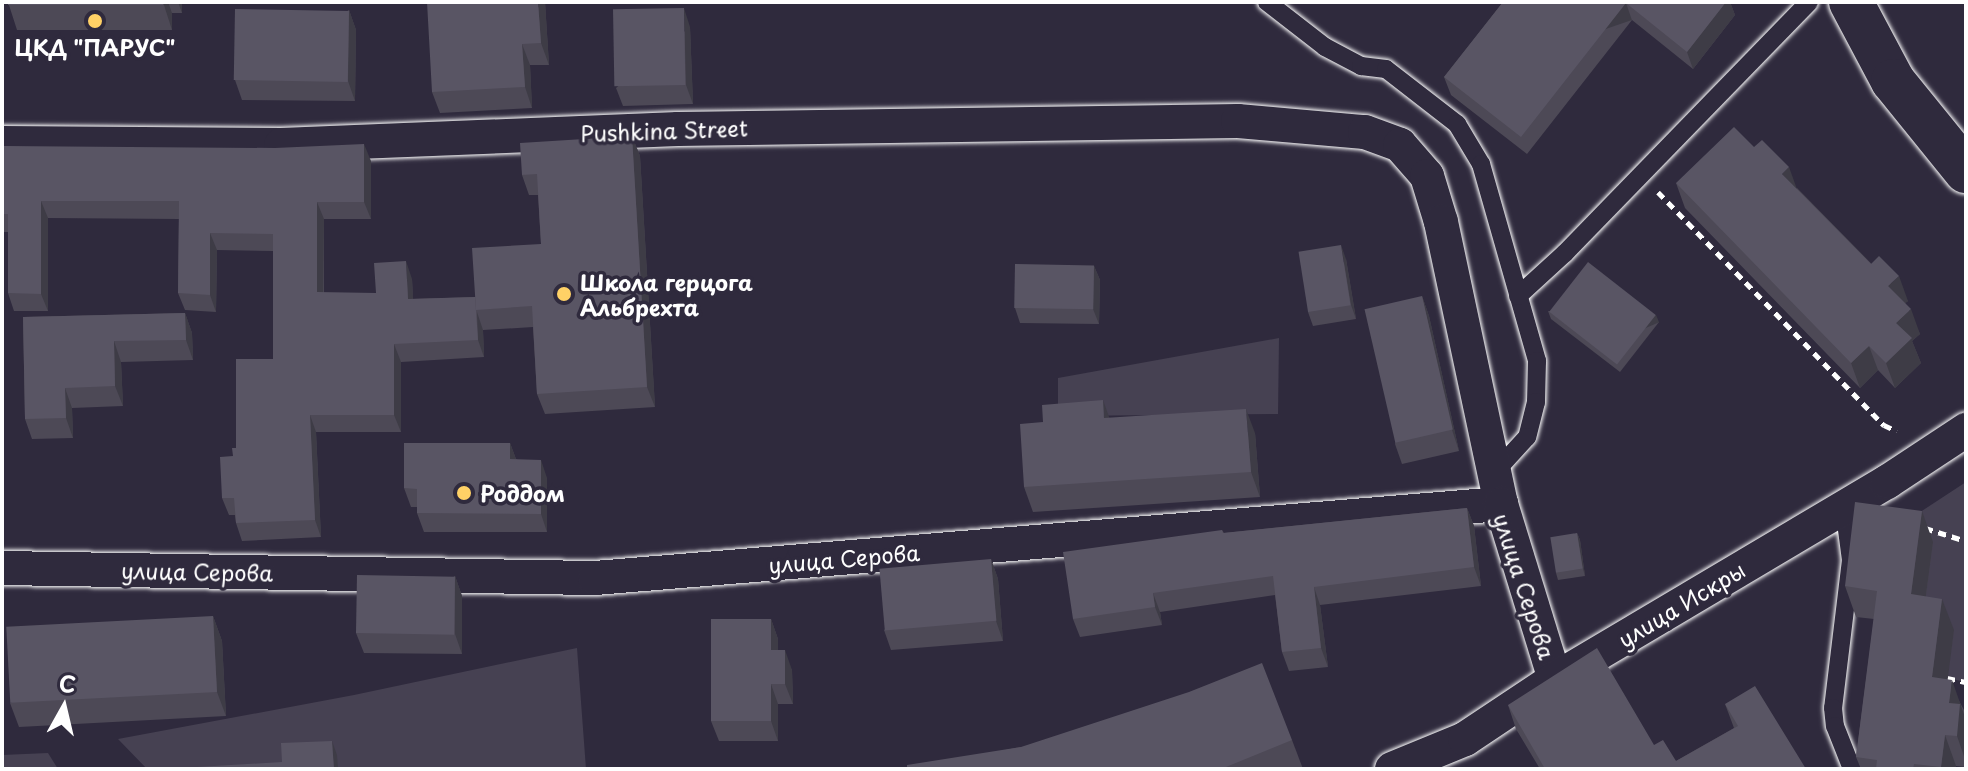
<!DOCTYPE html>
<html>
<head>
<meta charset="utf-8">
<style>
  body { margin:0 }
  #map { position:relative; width:1968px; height:771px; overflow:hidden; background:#2f2a3d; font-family:"Playpen Sans",sans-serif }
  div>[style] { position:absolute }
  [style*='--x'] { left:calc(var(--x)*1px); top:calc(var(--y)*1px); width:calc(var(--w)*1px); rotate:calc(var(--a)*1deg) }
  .green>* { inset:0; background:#464152 }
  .path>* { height:5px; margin-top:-2.5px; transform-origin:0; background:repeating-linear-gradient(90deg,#fff 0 8px,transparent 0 14px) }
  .roads { filter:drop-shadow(0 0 2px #fff) drop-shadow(0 0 2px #fff) }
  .service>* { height:18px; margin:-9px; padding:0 9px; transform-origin:9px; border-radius:9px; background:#2f2a3d }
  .minor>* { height:34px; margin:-17px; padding:0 17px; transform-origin:17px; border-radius:17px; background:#2f2a3d }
  .secondary>* { height:44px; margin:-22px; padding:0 22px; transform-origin:22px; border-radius:22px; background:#2f2a3d }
  .wall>* { inset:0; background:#4d4956 }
  .shaded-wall>* { inset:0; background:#3e3c46; transform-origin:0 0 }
  .building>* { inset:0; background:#595564; transform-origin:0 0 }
  .dots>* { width:22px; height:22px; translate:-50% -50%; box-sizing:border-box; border:4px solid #2f2a3d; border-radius:50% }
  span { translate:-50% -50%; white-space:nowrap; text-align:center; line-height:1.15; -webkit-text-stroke:7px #2f2a3d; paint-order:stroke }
  .poi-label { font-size:22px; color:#fff; font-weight:700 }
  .left { translate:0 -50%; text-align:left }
  .street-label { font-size:22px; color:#fff }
  .frame { position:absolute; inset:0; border:4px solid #fff; pointer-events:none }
  .north { position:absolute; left:24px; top:667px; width:80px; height:80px; -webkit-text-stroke:6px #2f2a3d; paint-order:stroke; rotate:8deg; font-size:22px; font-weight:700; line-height:32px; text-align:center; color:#fff }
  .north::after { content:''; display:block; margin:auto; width:28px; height:36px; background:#fff; clip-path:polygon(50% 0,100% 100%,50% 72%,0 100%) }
</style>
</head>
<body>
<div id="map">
  <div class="green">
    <div style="clip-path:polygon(1279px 338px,1278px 414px,1058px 416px,1058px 378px)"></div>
    <div style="clip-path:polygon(1966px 482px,1966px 682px,1947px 678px,1953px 630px,1922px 625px,1905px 522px)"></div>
    <div style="clip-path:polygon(577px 648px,586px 769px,147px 769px,118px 739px,354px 695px)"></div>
    <div style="clip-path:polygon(48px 753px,58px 769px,2px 769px,2px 755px)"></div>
  </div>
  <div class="path">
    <div style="--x:1658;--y:192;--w:325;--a:45.9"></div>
    <div style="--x:1884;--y:425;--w:14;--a:25"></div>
    <div style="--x:1925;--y:528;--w:43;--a:17.6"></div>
    <div style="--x:1947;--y:678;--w:19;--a:12"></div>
  </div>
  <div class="roads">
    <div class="service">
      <div style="--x:1267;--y:2;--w:73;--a:37.8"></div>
      <div style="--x:1325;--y:47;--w:41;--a:27.8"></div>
      <div style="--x:1361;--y:66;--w:25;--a:7"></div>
      <div style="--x:1386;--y:69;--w:90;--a:37.8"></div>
      <div style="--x:1457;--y:124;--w:47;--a:59"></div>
      <div style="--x:1481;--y:164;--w:205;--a:74.1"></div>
      <div style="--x:1537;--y:361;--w:41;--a:91.4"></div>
      <div style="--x:1536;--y:402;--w:36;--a:104"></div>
      <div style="--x:1527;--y:437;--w:49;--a:132.5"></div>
      <div style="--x:1518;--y:296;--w:64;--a:-42.5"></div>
      <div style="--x:1565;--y:253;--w:350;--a:-45.8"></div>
      <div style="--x:1844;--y:507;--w:53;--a:82.5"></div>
      <div style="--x:1851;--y:560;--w:149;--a:96.9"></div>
      <div style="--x:1833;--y:708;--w:18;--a:84"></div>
      <div style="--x:1835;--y:726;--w:46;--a:68.4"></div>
    </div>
    <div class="minor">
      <div style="--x:2;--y:143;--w:279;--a:0.4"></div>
      <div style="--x:281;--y:145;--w:397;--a:-2.3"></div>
      <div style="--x:678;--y:129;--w:560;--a:-0.82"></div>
      <div style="--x:1238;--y:121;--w:127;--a:5"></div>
      <div style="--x:1365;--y:132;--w:37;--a:20"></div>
      <div style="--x:1400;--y:145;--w:41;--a:48.9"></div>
      <div style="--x:1427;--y:176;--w:48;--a:73.1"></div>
      <div style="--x:1441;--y:222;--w:288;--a:78"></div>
      <div style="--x:2;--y:568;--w:593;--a:0.97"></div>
      <div style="--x:595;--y:578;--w:909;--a:-4.67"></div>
      <div style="--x:1501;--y:504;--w:183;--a:72.9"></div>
      <div style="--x:1392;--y:769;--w:79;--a:-22.3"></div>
      <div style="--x:1465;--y:739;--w:108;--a:-33.7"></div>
      <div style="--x:1555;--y:679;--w:386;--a:-30.7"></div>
      <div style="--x:1887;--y:482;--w:95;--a:-33.4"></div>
    </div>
    <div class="secondary">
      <div style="--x:1851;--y:2;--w:89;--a:62"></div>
      <div style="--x:1893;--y:81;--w:116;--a:51"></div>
    </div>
  </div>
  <div class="wall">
    <div style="clip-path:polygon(8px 2px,182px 2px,182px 13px,172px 13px,172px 30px,17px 30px)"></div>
    <div style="clip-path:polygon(545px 2px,549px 65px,530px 65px,532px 108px,440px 113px,432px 92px)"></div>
    <div style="clip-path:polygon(1503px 2px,1730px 2px,1735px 15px,1693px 69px,1632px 20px,1527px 154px,1451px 95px,1444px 77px)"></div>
    <div style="clip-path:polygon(349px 10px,356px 30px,355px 101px,242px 100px,235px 80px)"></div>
    <div style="clip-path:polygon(690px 27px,693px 104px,623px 106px,616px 88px)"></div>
    <div style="clip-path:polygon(632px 136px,640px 156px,655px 407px,545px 414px,537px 394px,533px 327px,483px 330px,484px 357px,401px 362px,401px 432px,316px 432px,321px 537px,242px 541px,236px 523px,235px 515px,229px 515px,222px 498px,233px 456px,273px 359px,273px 251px,217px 250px,216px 312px,185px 310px,178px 293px,179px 219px,48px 218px,48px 311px,14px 311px,8px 293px,8px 232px,2px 232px,2px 146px,371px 161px,371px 219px,324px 219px,324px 293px,376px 293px,412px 279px,413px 299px,475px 297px,541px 244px,538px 195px,529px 195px,522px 175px)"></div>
    <div style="clip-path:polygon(1676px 183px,1797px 188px,1908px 301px,1905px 303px,1920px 334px,1912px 341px,1921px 363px,1895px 388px,1878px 370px,1860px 388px,1685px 208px)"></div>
    <div style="clip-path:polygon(1346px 259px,1356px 319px,1313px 326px,1308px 312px)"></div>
    <div style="clip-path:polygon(1094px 266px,1100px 280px,1099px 324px,1020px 323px,1015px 308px)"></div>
    <div style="clip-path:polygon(1422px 296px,1429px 316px,1459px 451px,1402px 464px,1395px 444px)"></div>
    <div style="clip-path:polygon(1548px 311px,1659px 322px,1620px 372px,1551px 319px)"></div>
    <div style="clip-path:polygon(185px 313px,192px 333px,193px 360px,121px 362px,123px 406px,72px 408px,73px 438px,32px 439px,25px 419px,23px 317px)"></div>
    <div style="clip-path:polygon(1109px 418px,1255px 433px,1260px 497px,1033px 512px,1024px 487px)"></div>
    <div style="clip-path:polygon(510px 443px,516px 459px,547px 478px,547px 532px,424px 532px,417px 513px,417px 507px,411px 507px,404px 488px)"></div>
    <div style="clip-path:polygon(1467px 508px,1474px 526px,1481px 586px,1320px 605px,1328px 667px,1289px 671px,1282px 652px,1275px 595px,1160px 612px,1162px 625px,1080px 637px,1073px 619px,1222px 530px,1224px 533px)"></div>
    <div style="clip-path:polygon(1577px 533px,1580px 540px,1585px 576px,1558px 580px,1556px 573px)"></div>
    <div style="clip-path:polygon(1933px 542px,1926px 596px,1954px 630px,1947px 679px,1964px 710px,1966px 720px,1966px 767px,1956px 766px,1956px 769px,1861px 769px,1856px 757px,1874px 619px,1856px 617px,1845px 586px)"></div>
    <div style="clip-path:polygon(991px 559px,998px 579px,1003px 641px,891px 650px,884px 630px)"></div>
    <div style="clip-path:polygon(455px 576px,462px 596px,462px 654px,364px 653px,356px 633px)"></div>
    <div style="clip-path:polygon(213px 616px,222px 641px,226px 716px,19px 727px,10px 703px)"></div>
    <div style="clip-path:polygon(771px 619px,778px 639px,778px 650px,792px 670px,793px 704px,778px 704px,778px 741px,719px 741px,711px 721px)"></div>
    <div style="clip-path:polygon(1725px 704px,1806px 769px,1540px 769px,1516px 729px,1508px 705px,1654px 745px,1676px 761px,1734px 728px)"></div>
    <div style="clip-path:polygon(1292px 740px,1303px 769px,907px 769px,1021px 747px)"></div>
  </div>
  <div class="shaded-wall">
    <div style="clip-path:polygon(163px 2px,168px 2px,172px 13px,172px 30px)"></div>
    <div style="clip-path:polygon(178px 2px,182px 2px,182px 13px)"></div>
    <div style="clip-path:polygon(538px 2px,545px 2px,549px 65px,541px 43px)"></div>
    <div style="clip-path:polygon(1726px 2px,1730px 2px,1735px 15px,1693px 69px,1687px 52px)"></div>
    <div style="left:1626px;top:3px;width:18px;height:170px;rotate:71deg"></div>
    <div style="clip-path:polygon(684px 8px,690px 27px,693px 104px,686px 85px)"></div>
    <div style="clip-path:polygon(349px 10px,356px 30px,355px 101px,348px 81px)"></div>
    <div style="clip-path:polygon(522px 44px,530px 65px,532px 108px,525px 87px)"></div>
    <div style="clip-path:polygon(632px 136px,640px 156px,655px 407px,647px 387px)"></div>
    <div style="clip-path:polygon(364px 144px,371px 161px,371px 219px,364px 202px)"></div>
    <div style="clip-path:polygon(1789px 167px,1798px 192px,1782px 174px)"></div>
    <div style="clip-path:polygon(41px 201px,48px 218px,48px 311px,41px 294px)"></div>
    <div style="clip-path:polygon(317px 202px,324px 219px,323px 310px,317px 292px)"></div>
    <div style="clip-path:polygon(210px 233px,217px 250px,216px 312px,210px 295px)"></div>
    <div style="clip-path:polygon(1341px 245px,1346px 259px,1356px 319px,1351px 305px)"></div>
    <div style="clip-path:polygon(406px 261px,412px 279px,414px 316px,408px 299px)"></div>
    <div style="clip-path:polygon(1094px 266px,1100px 280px,1099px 324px,1093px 309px)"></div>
    <div style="clip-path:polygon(1899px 276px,1908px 301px,1897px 311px,1888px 286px)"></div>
    <div style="clip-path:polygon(1422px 296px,1429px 316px,1459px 451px,1452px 430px)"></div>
    <div style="clip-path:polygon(1911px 309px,1920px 334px,1912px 341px,1921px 363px,1895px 388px,1886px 363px,1896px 323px)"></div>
    <div style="clip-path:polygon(477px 312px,483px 330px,484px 357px,478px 340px)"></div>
    <div style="clip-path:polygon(185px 313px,192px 333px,193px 360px,186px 340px)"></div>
    <div style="left:1656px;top:315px;width:8px;height:63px;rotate:67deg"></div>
    <div style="clip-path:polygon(114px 341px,121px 362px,123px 406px,115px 386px)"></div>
    <div style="clip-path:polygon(394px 344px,401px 362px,401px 432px,394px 415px)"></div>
    <div style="clip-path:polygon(1869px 346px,1878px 370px,1860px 388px,1851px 363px)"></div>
    <div style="clip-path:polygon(65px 388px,72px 408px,73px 438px,66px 418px)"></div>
    <div style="clip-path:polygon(1103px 400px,1112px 425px,1104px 418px)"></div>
    <div style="clip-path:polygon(1246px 409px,1255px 433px,1260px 497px,1251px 472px)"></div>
    <div style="clip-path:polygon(310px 415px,316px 432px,321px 537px,315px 520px)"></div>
    <div style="clip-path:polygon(510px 443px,517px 462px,510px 459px)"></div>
    <div style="clip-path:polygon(541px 460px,547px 478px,547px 532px,541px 514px)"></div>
    <div style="clip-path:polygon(1467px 508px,1474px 526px,1481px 586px,1474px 567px)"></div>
    <div style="clip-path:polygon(1922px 511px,1933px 542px,1922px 625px,1911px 594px)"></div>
    <div style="clip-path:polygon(1577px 533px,1580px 540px,1585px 576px,1583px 569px)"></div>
    <div style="clip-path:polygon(991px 559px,998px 579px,1003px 641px,996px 621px)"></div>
    <div style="clip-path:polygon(455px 576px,462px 596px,462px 654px,455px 634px)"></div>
    <div style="clip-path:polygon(1314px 587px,1320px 605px,1328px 667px,1321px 648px)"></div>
    <div style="clip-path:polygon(1153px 593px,1160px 612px,1162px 625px,1155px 607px)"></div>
    <div style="clip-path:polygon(1942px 599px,1954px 630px,1944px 708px,1932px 677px)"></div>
    <div style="clip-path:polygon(213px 616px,222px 641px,226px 716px,217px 692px)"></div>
    <div style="clip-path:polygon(771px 619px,778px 639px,778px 670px,771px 650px)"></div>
    <div style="clip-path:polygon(785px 650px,792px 670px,793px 704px,785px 684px)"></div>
    <div style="clip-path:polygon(1952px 680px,1966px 720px,1966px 762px,1957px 736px,1949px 703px)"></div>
    <div style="clip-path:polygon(771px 684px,778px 704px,778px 741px,771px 721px)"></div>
    <div style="clip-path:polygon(1945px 735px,1956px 766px,1956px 769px,1942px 769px,1941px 767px)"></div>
    <div style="clip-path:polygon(332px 741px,337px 755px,338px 769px,334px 769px)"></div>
  </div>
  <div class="building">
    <div style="left:8px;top:2px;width:155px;height:3px"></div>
    <div style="clip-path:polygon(427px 2px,538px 2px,541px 43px,522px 44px,525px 87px,432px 92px)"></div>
    <div style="clip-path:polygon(1503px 2px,1726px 2px,1687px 52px,1626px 3px,1521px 137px,1444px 77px)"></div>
    <div style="left:684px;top:8px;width:77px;height:71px;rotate:89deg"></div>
    <div style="left:235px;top:9px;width:114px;height:71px;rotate:1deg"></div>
    <div style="clip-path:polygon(1734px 127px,1754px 147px,1762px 140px,1789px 167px,1782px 174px,1871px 264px,1879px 256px,1899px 276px,1888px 286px,1911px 309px,1896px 323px,1912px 338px,1886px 363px,1869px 346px,1851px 363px,1676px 183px)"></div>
    <div style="clip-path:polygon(632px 136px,647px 387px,537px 394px,532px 306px,476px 310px,472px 248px,541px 244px,537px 174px,522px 175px,520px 143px)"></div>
    <div style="clip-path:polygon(364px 144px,364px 202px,317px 202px,317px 292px,376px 293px,374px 263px,406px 261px,408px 299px,475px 297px,478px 340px,394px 344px,394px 415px,310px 415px,315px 520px,236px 523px,234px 498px,222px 498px,220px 457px,233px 456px,232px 448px,236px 448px,236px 359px,273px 359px,273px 234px,210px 233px,210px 295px,178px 293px,179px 201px,41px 201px,41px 294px,8px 293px,8px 214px,2px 214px,2px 146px,275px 148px)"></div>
    <div style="left:1341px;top:245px;width:61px;height:43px;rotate:81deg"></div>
    <div style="left:1588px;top:262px;width:86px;height:63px;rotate:38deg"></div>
    <div style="left:1015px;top:264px;width:79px;height:44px;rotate:1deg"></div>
    <div style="left:1422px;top:296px;width:137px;height:59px;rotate:77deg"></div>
    <div style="clip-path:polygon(185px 313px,186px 340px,114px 341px,115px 386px,65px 388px,66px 418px,25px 419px,23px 317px)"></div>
    <div style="clip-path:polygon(1103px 400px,1104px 418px,1246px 409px,1251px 472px,1024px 487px,1020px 424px,1043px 422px,1042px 405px)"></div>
    <div style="clip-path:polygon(404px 443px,510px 443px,510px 459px,541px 460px,541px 514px,417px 513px,417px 489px,404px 488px)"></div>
    <div style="clip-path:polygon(1855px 502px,1922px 511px,1911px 594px,1942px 599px,1932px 677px,1952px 680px,1949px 703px,1960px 704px,1957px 736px,1945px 735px,1941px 767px,1914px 764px,1913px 769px,1876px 769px,1877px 760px,1856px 757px,1877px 591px,1845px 586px)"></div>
    <div style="clip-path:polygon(1467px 508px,1474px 567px,1314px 587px,1321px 648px,1282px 652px,1273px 576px,1153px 593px,1155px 607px,1073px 619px,1063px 552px,1222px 530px,1223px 533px)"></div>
    <div style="left:1577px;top:533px;width:36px;height:27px;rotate:81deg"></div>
    <div style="left:991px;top:559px;width:62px;height:112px;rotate:85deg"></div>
    <div style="left:357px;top:575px;width:98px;height:58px;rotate:1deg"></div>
    <div style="left:213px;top:616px;width:76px;height:207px;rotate:87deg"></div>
    <div style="clip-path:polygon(711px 619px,771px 619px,771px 650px,785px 650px,785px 684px,771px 684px,771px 721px,711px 721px)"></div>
    <div style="clip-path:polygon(1597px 648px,1654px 745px,1663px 740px,1676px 761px,1738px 726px,1725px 704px,1755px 686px,1806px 769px,1545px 769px,1508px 705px)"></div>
    <div style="clip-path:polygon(1262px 663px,1292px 740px,1221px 769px,907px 769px,907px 765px,1021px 747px,1189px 692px)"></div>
    <div style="clip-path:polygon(332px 741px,334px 769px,163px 769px,282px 762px,281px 743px)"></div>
  </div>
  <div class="dots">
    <div style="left:95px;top:21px;background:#ffd166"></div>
    <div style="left:564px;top:294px;background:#ffd166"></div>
    <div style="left:464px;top:493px;background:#ffd166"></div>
  </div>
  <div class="poi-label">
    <span style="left:95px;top:47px">ЦКД "ПАРУС"</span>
    <span class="left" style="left:580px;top:294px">Школа герцога<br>Альбрехта</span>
    <span class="left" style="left:480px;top:493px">Роддом</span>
  </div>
  <div class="street-label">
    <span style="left:664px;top:130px;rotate:-2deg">Pushkina Street</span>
    <span style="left:844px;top:558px;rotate:-5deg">улица Серова</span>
    <span style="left:197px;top:571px;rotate:1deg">улица Серова</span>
    <span style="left:1525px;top:586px;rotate:72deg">улица Серова</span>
    <span style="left:1681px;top:604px;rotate:-31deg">улица Искры</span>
  </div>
  <div class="frame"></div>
  <div class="north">С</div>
</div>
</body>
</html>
